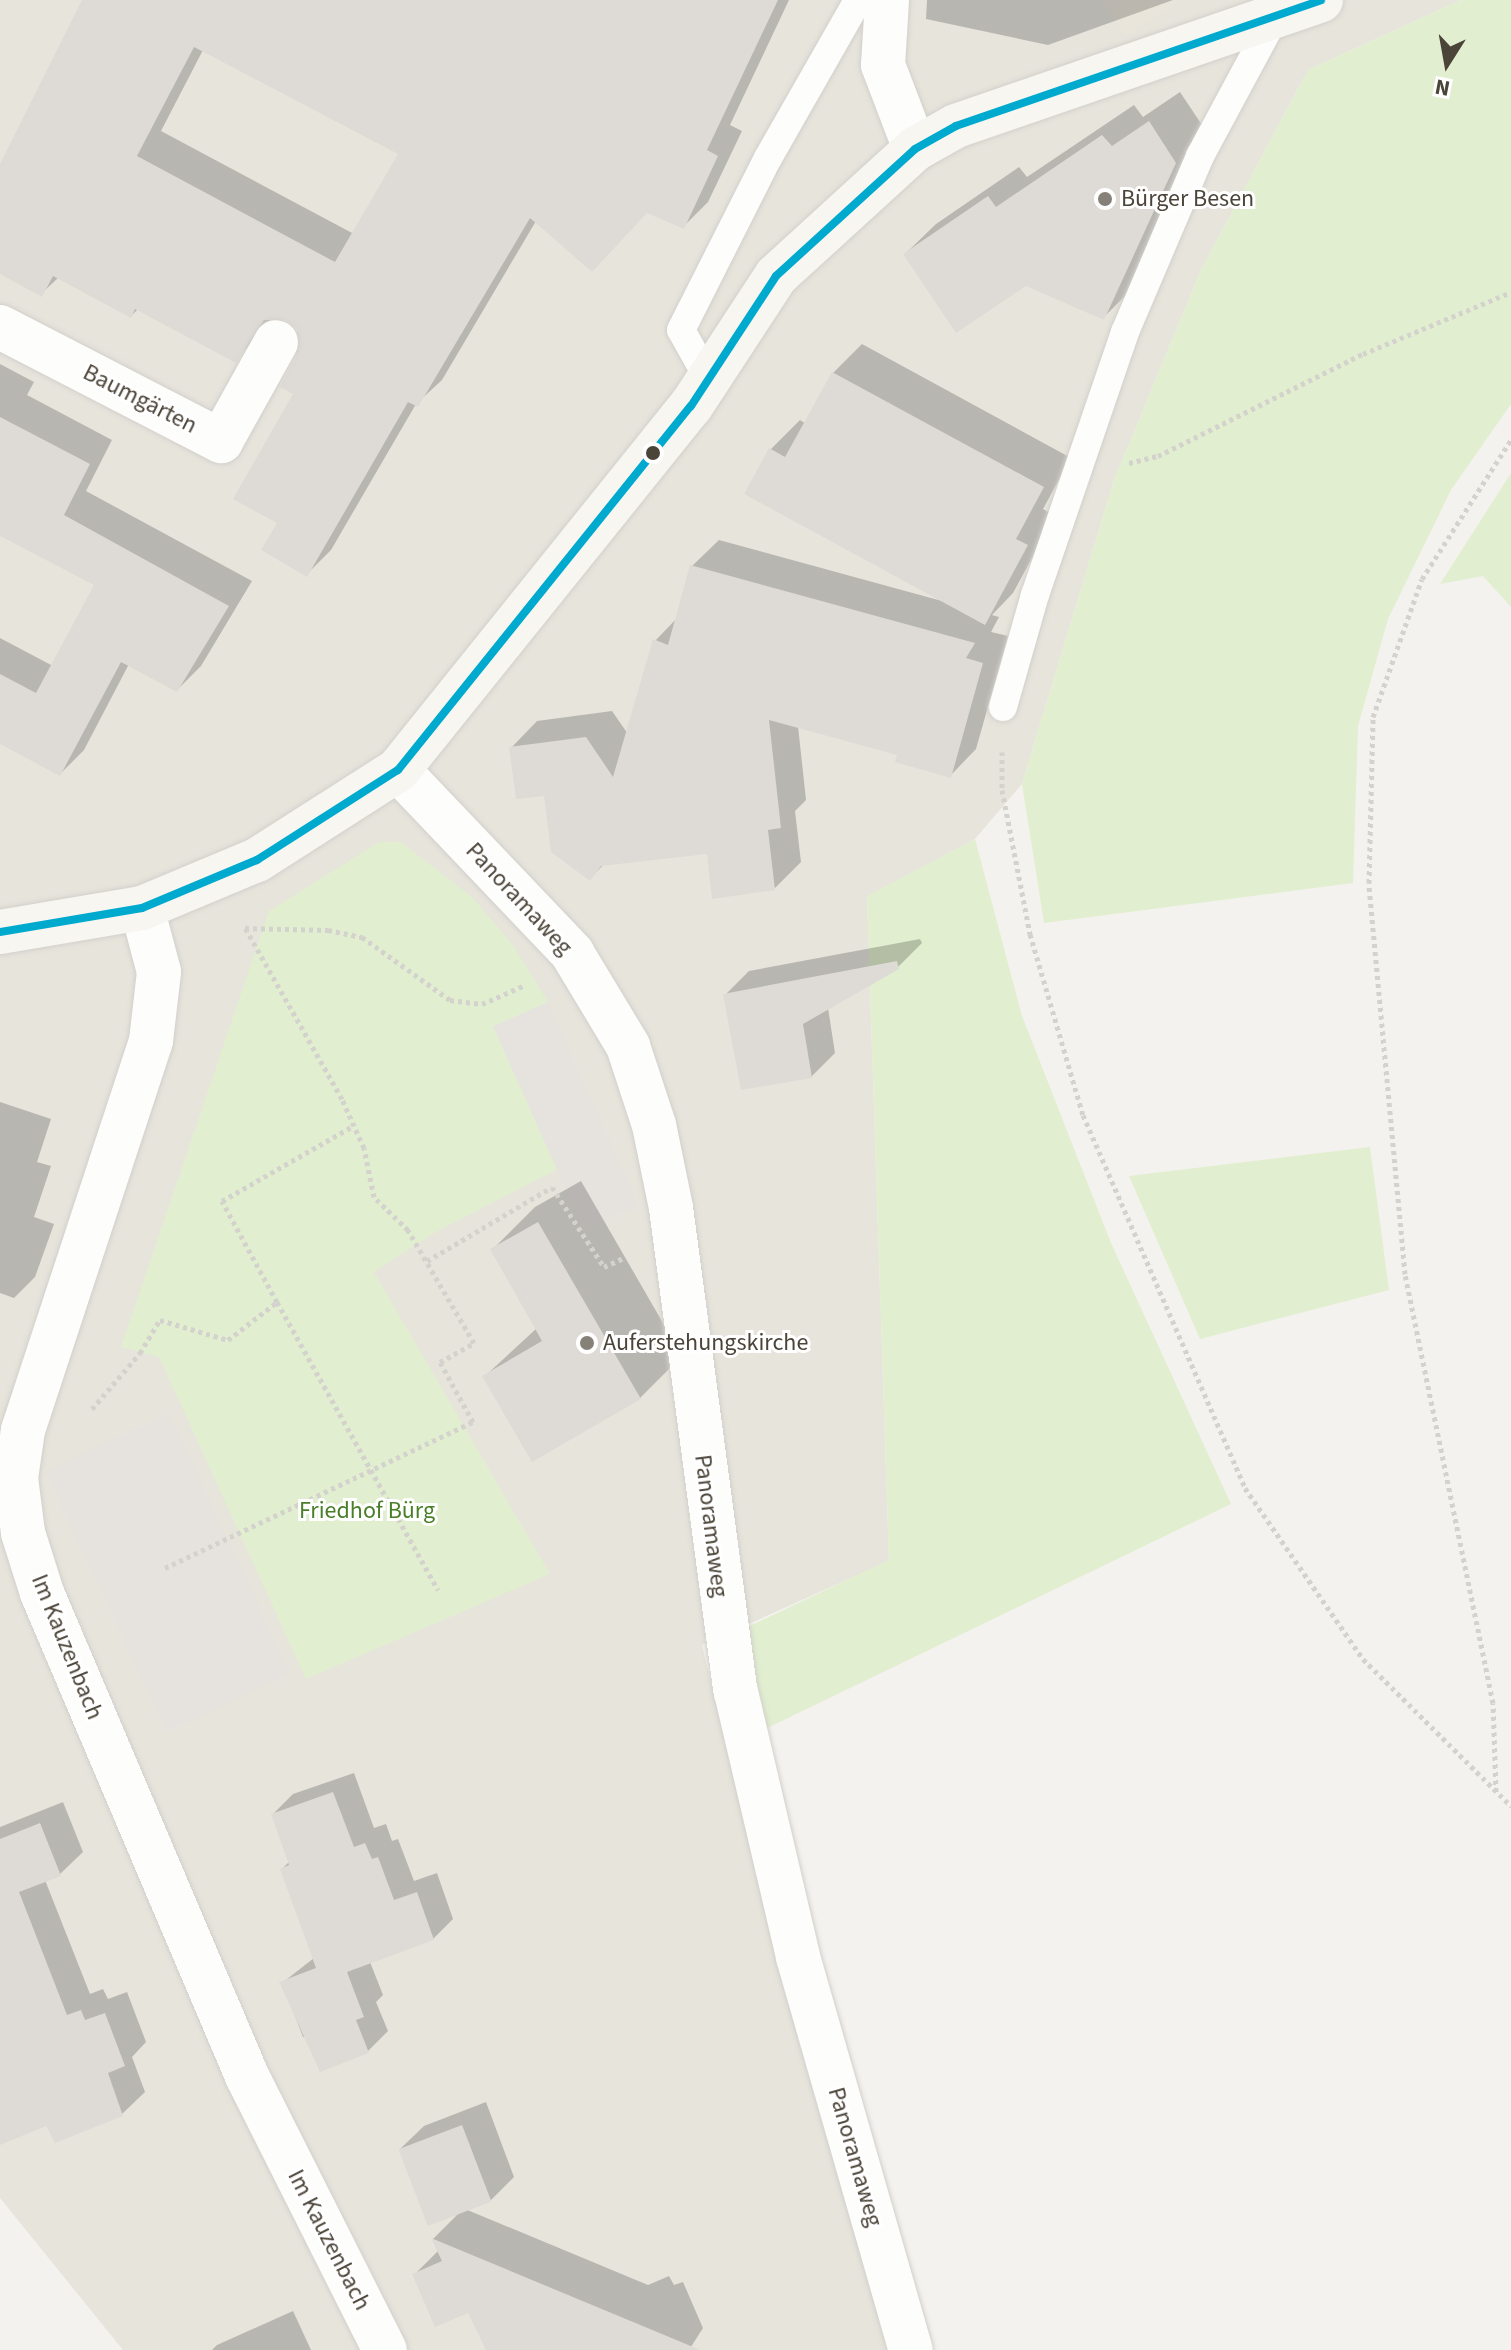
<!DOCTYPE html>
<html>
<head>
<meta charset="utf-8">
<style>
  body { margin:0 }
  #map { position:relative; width:1511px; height:2350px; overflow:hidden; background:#f4f2ee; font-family:"Source Sans 3",sans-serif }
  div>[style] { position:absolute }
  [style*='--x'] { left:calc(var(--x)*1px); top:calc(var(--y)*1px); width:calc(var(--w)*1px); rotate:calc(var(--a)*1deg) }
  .residential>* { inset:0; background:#e7e4dc }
  .education>* { inset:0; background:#eae5da }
  .green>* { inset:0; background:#e1eecf }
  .parking>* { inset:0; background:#e6e3df; transform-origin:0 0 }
  .shadow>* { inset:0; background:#0003 }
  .building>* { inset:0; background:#dedbd6; transform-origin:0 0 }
  .path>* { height:5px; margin-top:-2.5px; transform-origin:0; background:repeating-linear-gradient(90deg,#d3d2cc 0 4px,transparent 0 8px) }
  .roads { filter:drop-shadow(0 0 2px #d2d0cb) drop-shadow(0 0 2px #d2d0cb) }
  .lane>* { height:28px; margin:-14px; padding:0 14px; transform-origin:14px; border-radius:14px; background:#fdfdfc }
  .street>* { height:44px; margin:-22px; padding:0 22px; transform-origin:22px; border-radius:22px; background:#fdfdfc }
  .secondary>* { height:44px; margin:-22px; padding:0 22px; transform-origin:22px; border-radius:22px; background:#f7f6f1 }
  .bus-1>* { height:8px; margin:-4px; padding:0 4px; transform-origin:4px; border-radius:4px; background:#00a9ce }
  .dots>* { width:22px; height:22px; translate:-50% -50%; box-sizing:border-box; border:4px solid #fff; border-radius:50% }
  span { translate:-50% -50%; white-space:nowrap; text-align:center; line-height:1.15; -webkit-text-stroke:6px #fff; paint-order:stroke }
  .poi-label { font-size:24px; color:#4b4439 }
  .left { translate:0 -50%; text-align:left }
  .street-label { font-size:24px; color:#4b4439 }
  .park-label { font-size:24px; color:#4a7f2a }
  .north { position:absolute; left:1407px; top:24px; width:80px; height:80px; -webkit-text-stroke:6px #fff; paint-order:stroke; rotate:191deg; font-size:22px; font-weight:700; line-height:32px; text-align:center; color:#4b4439 }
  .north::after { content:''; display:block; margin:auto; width:28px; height:36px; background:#4b4439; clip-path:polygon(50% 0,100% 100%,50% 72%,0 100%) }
</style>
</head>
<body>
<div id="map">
  <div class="residential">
    <div style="clip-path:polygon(0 0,1461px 0,1308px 70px,1201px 270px,1114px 480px,1022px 784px,975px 839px,867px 897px,889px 1561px,702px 1645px,759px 1885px,893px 2350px,123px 2350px,0 2198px)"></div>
  </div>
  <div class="education">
    <div style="clip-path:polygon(1102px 0,1180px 0,1126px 35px)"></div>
  </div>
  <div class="green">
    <div style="clip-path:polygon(1461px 0,1511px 0,1511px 404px,1451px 490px,1388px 619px,1358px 726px,1353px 883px,1044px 923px,1022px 784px,1114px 480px,1201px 270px,1308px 70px)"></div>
    <div style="clip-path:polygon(1511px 473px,1511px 607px,1483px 576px,1440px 584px)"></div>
    <div style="clip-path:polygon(975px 839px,1022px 1016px,1111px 1243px,1231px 1504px,755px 1734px,737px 1632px,889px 1560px,867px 896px)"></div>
    <div style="clip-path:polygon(379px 842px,401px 842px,472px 897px,513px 945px,548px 1002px,497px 1035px,558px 1169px,436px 1232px,374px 1272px,550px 1574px,306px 1679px,159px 1357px,121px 1347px,269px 911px)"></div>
    <div style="clip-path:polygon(1370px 1147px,1389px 1290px,1200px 1339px,1129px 1176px)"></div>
  </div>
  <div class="parking">
    <div style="left:548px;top:1002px;width:223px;height:60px;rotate:66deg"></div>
    <div style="left:169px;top:1413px;width:288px;height:137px;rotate:65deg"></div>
  </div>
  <div class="shadow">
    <div style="clip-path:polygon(evenodd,85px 0,789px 0,730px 125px,742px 131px,708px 202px,684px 226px,648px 211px,536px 221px,442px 380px,416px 404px,331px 550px,306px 575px,280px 523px,300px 329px,288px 318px,272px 318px,235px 361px,138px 309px,131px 316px,59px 277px,41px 294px,0 271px,0 168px,85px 0,203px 50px,401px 153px,354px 234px,161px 131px,203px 50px)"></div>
    <div style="clip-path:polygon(927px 0,1173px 0,1048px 45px,926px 19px)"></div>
    <div style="clip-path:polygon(1180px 92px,1206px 131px,1134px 287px,1103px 318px,1025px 284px,905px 254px,936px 224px,1019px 167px,1027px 177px,1134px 105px,1143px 117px)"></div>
    <div style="clip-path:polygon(862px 344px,1071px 458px,1043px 509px,1055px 516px,1013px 593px,992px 615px,999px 617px,991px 632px,1008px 636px,976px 749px,950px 776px,899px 754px,798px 726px,806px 800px,795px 811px,801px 862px,775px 888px,709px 851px,604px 864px,590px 879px,546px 794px,511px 748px,537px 721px,612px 711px,628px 734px,655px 641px,678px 617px,692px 566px,719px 540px,942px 601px,747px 493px,771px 449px,800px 420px,806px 424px,833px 373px)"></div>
    <div style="clip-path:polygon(0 364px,34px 382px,27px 395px,112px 440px,86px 491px,252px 581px,201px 666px,177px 690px,129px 664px,84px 750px,60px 774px,0 742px,0 638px,53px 666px,97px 584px,0 533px)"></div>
    <div style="clip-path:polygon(920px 939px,922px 943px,898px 967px,828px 1008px,835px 1053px,811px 1077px,725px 995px,749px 971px)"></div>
    <div style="clip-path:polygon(0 1102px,51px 1119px,37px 1162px,51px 1166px,34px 1217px,54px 1224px,35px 1277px,14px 1298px,0 1293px)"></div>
    <div style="clip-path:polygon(581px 1181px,682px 1356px,640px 1398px,485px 1376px,537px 1328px,492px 1250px,535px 1207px)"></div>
    <div style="clip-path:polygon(354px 1773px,374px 1828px,386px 1824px,392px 1841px,398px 1839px,414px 1881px,437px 1873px,453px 1919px,433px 1939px,370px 1962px,383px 1995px,376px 2002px,388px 2031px,368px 2051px,303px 2037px,282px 1983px,314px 1958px,282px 1869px,290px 1861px,273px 1814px,293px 1794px)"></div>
    <div style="clip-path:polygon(63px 1802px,83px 1852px,60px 1874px,45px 1880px,90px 1994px,103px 1989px,108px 1999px,127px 1992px,146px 2042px,132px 2057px,145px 2092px,122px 2114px,0 2133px,0 1827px)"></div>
    <div style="clip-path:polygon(486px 2102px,514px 2177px,490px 2201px,465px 2209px,648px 2285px,669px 2276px,674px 2285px,683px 2282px,703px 2328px,689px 2350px,488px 2350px,469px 2310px,414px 2275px,439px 2250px,433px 2239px,461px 2211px,400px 2149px,424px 2126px)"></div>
    <div style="clip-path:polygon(293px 2311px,311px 2350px,212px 2350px,217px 2345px)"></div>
  </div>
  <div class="building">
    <div style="clip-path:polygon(evenodd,82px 0,778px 0,707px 150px,718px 156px,684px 229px,647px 213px,592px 272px,530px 218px,418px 407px,408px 402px,307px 577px,261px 550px,277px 523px,233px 499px,293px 394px,280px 387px,298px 353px,297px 329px,287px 320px,264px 320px,236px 363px,135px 309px,131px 318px,53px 276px,42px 297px,0 274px,0 164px,82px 0,194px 47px,398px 154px,335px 262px,137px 156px,194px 47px)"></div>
    <div style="clip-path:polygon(1149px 121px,1176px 163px,1104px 320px,1026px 286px,956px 333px,903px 254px,988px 196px,996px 207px,1102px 135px,1112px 146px)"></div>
    <div style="clip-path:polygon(832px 372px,1044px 487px,1016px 539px,1028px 545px,985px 625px,744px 494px,769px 448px,785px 457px)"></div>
    <div style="clip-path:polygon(0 417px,90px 464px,64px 515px,229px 606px,177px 692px,121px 662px,60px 776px,0 744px,0 674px,36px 693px,94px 585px,0 536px)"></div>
    <div style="clip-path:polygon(690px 565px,975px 643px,966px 658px,983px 663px,951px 778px,895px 762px,897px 755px,769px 720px,781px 828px,768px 830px,775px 890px,712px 899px,707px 854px,601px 866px,590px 881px,551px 852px,544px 796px,516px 799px,509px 747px,586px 737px,613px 777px,653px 639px,668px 645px)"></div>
    <div style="clip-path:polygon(897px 961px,899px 969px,803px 1024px,812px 1078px,741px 1090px,723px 994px)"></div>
    <div style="clip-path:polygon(538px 1222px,641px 1399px,532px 1462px,482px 1376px,542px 1341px,490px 1249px)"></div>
    <div style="clip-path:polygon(333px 1792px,354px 1847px,365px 1843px,372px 1859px,378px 1857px,394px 1900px,417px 1892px,434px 1940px,347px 1972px,364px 2017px,356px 2020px,369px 2053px,320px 2072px,279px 1982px,316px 1968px,280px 1869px,289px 1865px,271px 1814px)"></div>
    <div style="clip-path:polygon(40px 1823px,61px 1876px,19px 1892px,67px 2015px,81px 2010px,85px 2020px,105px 2013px,125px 2066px,108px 2073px,123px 2116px,55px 2143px,46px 2126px,0 2145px,0 1839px)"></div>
    <div style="left:462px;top:2125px;width:82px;height:68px;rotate:69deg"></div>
    <div style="clip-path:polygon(431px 2238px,698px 2349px,698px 2350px,486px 2350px,468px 2313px,435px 2327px,412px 2274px,442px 2261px)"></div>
  </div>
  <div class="path">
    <div style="--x:1129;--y:463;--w:30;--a:-14"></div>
    <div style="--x:1158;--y:456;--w:229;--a:-26.5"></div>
    <div style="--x:1363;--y:354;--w:160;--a:-22.7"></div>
    <div style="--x:1002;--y:752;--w:38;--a:90"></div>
    <div style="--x:1002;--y:790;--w:147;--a:79"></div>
    <div style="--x:1030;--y:934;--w:189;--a:73.7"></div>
    <div style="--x:1083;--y:1115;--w:407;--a:66.5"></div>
    <div style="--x:1245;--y:1488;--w:208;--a:55.4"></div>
    <div style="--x:1363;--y:1659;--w:209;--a:44.8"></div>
    <div style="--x:245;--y:928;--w:83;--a:1.4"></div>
    <div style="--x:328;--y:930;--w:35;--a:12"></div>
    <div style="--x:362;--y:937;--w:108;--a:35.6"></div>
    <div style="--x:450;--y:1000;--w:32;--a:7"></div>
    <div style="--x:482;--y:1004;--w:47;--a:-23.8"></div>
    <div style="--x:427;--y:1261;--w:145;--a:-30.6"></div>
    <div style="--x:552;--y:1187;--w:95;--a:57"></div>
    <div style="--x:604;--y:1267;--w:21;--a:-25"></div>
    <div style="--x:277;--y:1302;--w:330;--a:60.8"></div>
    <div style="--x:92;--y:1409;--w:74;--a:-49.4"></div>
    <div style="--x:140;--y:1353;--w:39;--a:-59"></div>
    <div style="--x:160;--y:1320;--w:71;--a:16.4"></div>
    <div style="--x:228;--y:1340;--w:62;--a:-37.8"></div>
    <div style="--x:277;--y:1302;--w:115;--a:-118.6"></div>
    <div style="--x:222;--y:1201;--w:151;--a:-29.8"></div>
    <div style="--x:165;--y:1568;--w:341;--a:-25.4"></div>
    <div style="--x:473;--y:1422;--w:68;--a:-118.8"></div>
    <div style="--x:440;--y:1362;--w:39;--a:-29"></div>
    <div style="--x:474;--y:1343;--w:131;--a:-120.3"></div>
    <div style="--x:408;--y:1230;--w:47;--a:-135.9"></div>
    <div style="--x:374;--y:1197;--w:50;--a:-101.5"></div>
    <div style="--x:364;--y:1148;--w:54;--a:-114.2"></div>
    <div style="--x:342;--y:1099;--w:199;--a:-119.5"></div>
    <div style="--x:1496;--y:1792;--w:89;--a:-91.9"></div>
    <div style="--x:1493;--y:1703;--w:438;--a:-101.6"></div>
    <div style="--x:1405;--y:1274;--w:393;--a:-95.3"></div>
    <div style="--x:1369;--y:883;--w:166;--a:-88.6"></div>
    <div style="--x:1373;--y:717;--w:146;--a:-70.5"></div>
    <div style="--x:1422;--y:579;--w:165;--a:-57.4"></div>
  </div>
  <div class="roads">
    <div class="lane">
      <div style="--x:709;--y:380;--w:57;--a:-119.2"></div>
      <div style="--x:681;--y:330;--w:193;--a:-63.2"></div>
      <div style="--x:768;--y:158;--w:182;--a:-60.3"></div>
      <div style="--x:1003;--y:707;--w:116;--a:-74.1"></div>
      <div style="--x:1035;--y:595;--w:278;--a:-71.1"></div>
      <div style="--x:1125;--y:332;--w:191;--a:-66.9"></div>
      <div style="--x:1200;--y:156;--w:160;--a:-61.7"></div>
    </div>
    <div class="street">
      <div style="--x:887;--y:0;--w:65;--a:93.5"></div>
      <div style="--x:883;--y:65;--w:90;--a:69.1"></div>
      <div style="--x:0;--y:327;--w:249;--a:27.3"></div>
      <div style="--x:221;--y:441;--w:113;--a:-60.9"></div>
      <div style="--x:398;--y:770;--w:253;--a:46.4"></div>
      <div style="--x:572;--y:953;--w:109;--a:58.9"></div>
      <div style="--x:628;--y:1046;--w:83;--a:71.8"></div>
      <div style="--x:654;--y:1125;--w:85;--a:78.4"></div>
      <div style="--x:671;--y:1208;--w:488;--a:82.4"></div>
      <div style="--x:736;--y:1692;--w:272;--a:76.8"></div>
      <div style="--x:798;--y:1957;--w:409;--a:74"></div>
      <div style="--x:142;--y:908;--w:66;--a:75.1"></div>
      <div style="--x:159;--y:972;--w:69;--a:96.6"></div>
      <div style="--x:151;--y:1041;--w:410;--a:108.2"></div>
      <div style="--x:23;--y:1430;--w:49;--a:98.3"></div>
      <div style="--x:16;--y:1478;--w:55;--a:82.7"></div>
      <div style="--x:23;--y:1533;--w:63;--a:72.4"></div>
      <div style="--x:42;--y:1593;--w:525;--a:67"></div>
      <div style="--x:247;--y:2076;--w:307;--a:63.3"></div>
    </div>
    <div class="secondary">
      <div style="--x:0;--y:932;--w:144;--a:-9.6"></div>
      <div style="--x:142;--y:908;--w:125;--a:-22.7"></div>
      <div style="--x:257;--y:860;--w:167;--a:-32.6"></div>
      <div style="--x:398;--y:770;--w:467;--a:-51.2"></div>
      <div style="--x:691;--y:406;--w:155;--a:-56.8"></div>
      <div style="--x:776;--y:276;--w:188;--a:-42.4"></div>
      <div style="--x:915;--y:149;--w:47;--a:-29.3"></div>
      <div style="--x:956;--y:126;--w:386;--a:-19"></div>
    </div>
  </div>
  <div class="bus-1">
    <div style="--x:0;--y:932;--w:144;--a:-9.6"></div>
    <div style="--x:142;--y:908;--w:125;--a:-22.7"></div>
    <div style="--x:257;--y:860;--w:167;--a:-32.6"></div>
    <div style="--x:398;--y:770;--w:467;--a:-51.2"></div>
    <div style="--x:691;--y:406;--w:155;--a:-56.8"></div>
    <div style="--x:776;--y:276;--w:188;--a:-42.4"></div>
    <div style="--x:915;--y:149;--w:47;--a:-29.3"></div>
    <div style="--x:956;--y:126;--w:386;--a:-19"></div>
  </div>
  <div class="dots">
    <div style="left:1105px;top:199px;background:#868178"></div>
    <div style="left:653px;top:453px;background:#4b4439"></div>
    <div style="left:587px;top:1343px;background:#868178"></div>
  </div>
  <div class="poi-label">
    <span class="left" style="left:1121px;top:199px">Bürger Besen</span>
    <span class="left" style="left:603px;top:1343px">Auferstehungskirche</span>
  </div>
  <div class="street-label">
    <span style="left:140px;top:399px;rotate:27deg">Baumgärten</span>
    <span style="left:519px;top:899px;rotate:47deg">Panoramaweg</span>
    <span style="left:711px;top:1526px;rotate:83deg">Panoramaweg</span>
    <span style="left:67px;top:1647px;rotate:68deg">Im Kauzenbach</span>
    <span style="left:855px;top:2157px;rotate:74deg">Panoramaweg</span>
    <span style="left:329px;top:2240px;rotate:63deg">Im Kauzenbach</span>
  </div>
  <div class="park-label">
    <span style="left:367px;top:1511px">Friedhof Bürg</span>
  </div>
  <div class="north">N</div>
</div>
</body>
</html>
